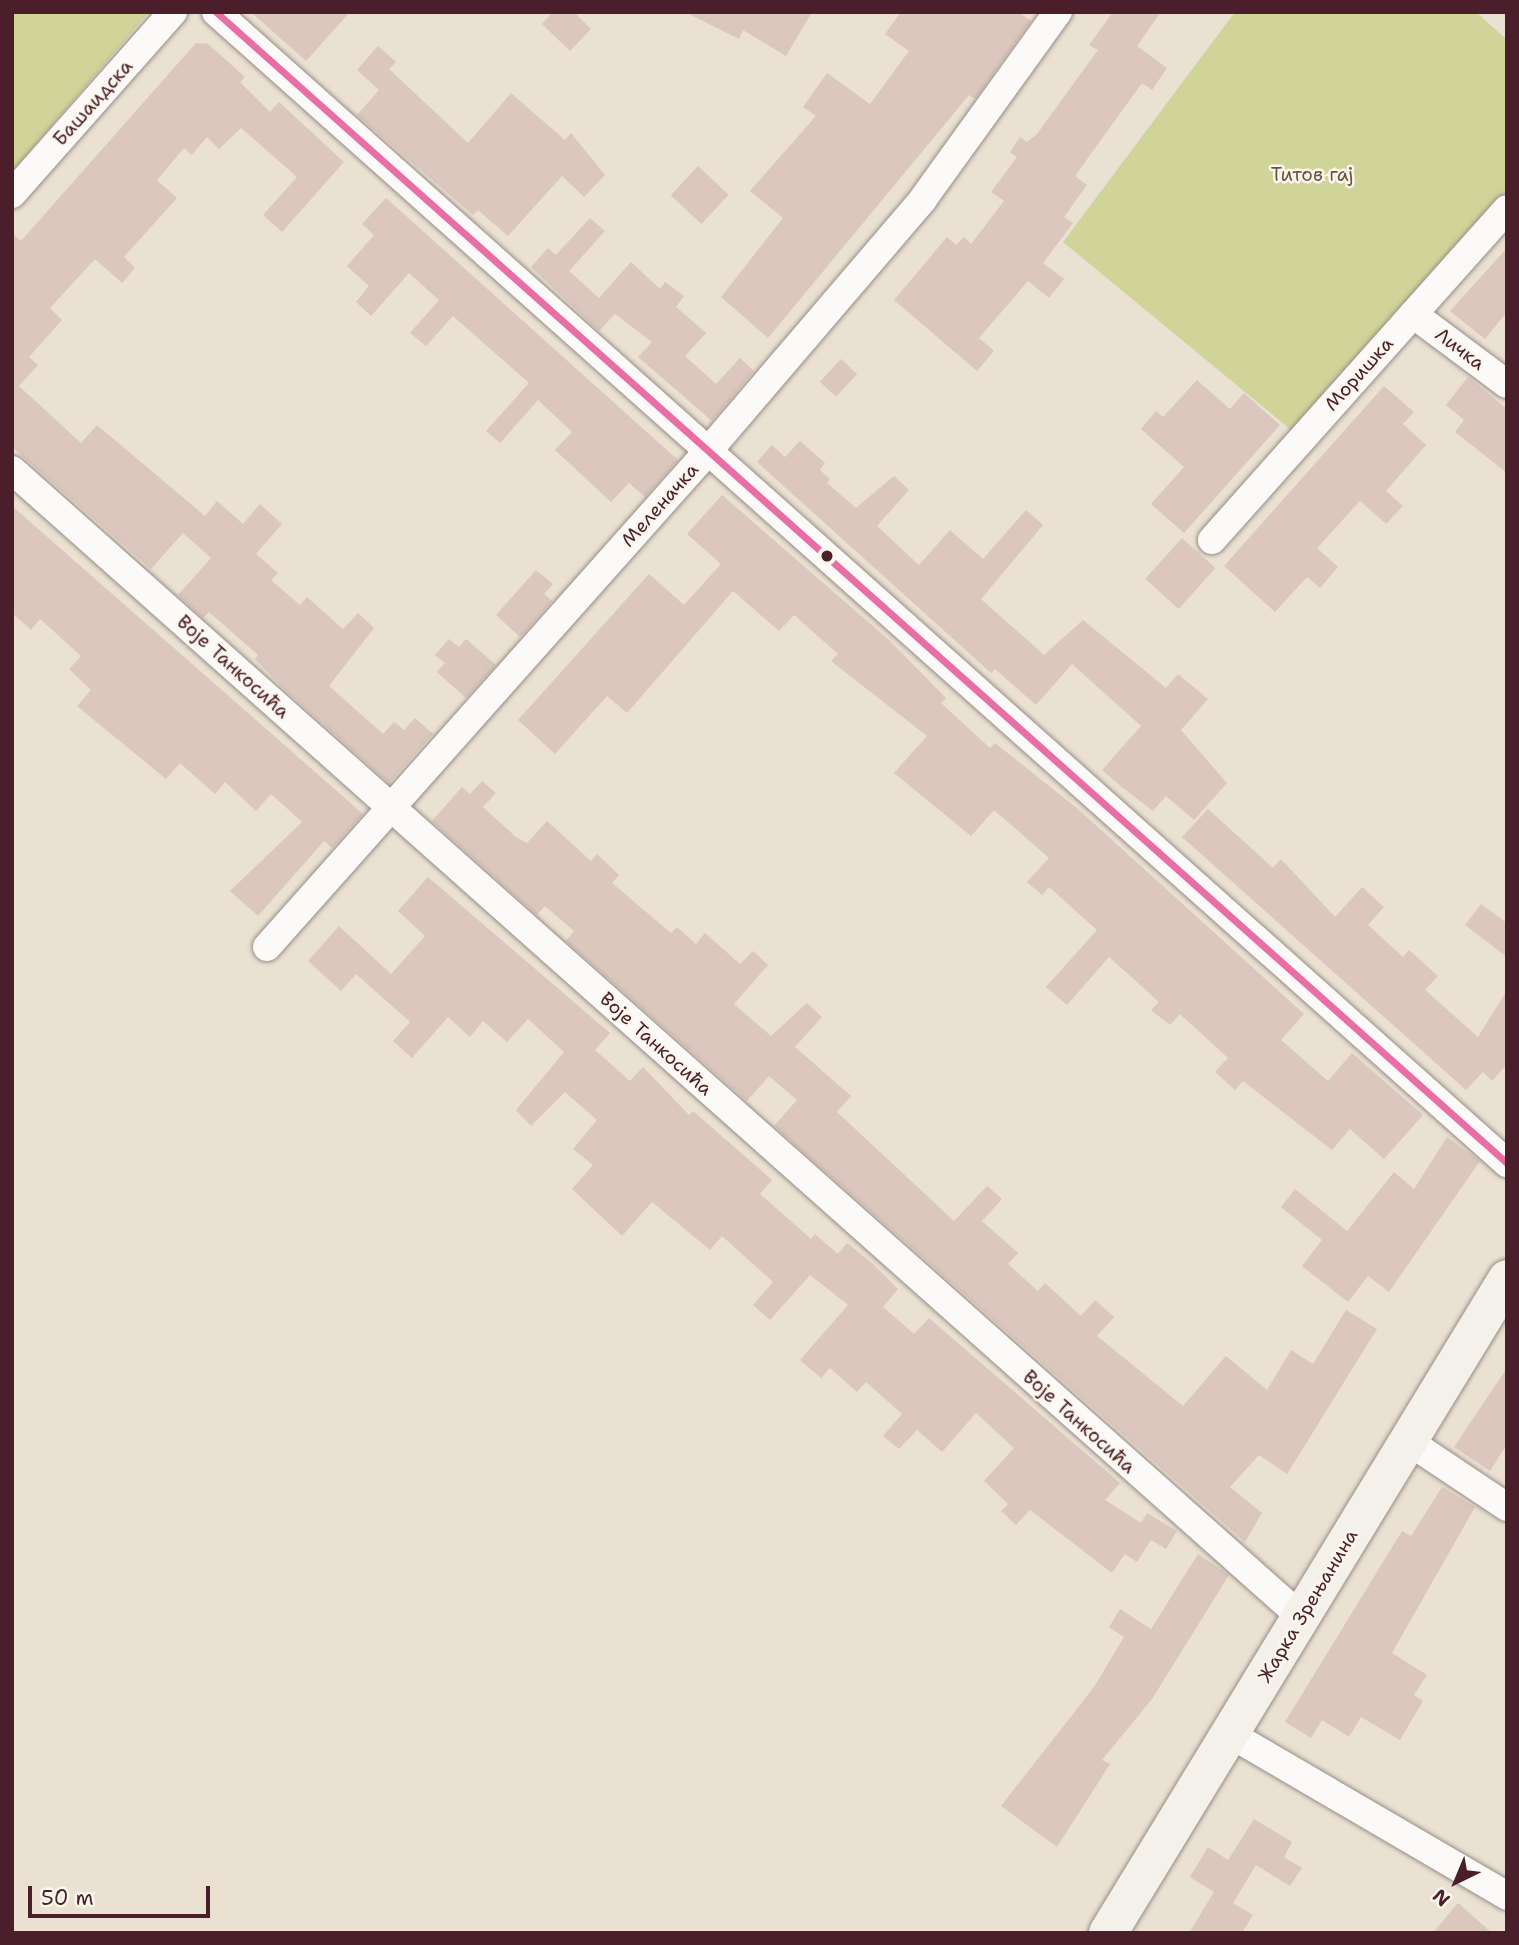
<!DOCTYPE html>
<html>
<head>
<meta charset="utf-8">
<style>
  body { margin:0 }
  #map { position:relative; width:1519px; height:1945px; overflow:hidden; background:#eae1d2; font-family:"Shantell Sans",sans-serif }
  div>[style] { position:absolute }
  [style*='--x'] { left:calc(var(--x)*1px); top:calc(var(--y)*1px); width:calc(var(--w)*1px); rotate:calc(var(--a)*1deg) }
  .green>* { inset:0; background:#d0d499 }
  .building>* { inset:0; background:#dbc7bd; transform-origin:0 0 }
  .roads { filter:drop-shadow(0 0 2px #998d88) drop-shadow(0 0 2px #998d88) }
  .minor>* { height:28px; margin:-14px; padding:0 14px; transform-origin:14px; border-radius:14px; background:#fcfaf8 }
  .secondary>* { height:38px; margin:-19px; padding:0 19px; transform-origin:19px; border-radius:19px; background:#f4f0ea }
  .bus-1>* { height:7px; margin:-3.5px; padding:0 3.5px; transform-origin:3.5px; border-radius:3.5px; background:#e96ea6 }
  .dots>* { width:19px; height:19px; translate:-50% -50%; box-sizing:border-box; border:4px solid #fbf7ec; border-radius:50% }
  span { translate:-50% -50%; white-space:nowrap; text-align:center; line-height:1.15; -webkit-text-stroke:5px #fbf7ec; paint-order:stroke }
  .street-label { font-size:19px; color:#4a1f2b }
  .park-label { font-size:19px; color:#6c523e }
  .frame { position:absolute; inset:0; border:14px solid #4a1f2b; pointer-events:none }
  .north { position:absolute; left:1421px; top:1847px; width:70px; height:70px; -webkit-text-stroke:5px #fbf7ec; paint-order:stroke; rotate:223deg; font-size:19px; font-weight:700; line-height:28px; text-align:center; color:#4a1f2b }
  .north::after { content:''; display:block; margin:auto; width:24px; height:32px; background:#4a1f2b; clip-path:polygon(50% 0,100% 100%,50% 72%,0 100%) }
  .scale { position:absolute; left:28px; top:1886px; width:182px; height:32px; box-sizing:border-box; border:4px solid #4a1f2b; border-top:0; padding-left:9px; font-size:21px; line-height:24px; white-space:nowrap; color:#4a1f2b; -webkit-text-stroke:5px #fbf7ec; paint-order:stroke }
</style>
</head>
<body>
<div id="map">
  <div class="green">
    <div style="clip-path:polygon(12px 12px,148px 13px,12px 172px)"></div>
    <div style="clip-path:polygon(1235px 12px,1476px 12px,1507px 40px,1507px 195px,1296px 434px,1063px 242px)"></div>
  </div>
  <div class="building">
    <div style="clip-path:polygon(251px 12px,350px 12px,306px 61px)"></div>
    <div style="clip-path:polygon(553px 12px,574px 12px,591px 29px,570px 51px,542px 24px)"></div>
    <div style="clip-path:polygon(685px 12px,812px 12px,786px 56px,743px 30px,739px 39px)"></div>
    <div style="clip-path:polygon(901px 12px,1018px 12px,1031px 21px,975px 99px,969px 95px,768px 338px,721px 297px,783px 218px,750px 191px,816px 116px,803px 107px,827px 73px,870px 104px,909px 51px,885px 34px)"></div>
    <div style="clip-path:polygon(1113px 12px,1161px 12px,1137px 46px,1167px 68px,1152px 90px,1142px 83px,1075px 176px,1087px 185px,1064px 217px,1073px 223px,1043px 263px,1064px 279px,1049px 298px,1028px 281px,979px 338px,994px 351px,977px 371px,894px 300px,947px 237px,956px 245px,964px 237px,971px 244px,1004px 201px,991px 192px,1017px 157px,1010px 152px,1020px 137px,1027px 142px,1037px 134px,1098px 50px,1089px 45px)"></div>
    <div style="clip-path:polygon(196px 43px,208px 44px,245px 77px,240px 82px,270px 112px,279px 102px,344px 162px,282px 232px,263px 215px,297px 177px,241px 128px,219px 149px,207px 137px,192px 155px,184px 148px,157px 180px,177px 198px,124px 257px,135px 268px,122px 283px,95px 259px,50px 308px,62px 320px,29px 357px,38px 365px,19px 386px,81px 443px,97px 425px,205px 516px,217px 501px,243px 524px,260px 504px,282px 524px,256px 554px,278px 573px,271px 580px,300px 605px,307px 597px,343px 629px,358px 613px,374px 628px,329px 686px,383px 734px,394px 722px,404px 730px,415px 718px,433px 734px,389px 783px,284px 689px,255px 659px,258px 655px,209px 612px,203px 618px,178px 595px,211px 558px,183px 533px,151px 569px,12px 447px,12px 233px,21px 241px)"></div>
    <div style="clip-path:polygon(378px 46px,396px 62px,389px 69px,468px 143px,511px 93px,565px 140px,571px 133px,605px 175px,584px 197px,562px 176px,508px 236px,478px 210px,473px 215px,357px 115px,379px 90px,357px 70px)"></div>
    <div style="left:698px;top:166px;width:42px;height:40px;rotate:43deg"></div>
    <div style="clip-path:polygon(386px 198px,678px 460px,645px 497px,629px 483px,611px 502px,555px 450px,572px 432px,538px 400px,500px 443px,486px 431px,529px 383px,453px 316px,426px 346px,410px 333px,439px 300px,409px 273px,371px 316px,356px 302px,369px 286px,347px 266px,374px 235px,362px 224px)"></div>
    <div style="clip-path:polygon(590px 218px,605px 231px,569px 271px,599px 298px,631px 262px,660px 289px,665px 282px,684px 296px,676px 307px,706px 333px,685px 356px,716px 384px,740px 358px,754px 371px,712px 421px,638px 357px,652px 342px,615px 314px,599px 331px,531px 267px,548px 248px,556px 255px)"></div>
    <div style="clip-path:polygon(1507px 248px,1507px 312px,1485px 339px,1450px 311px)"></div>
    <div style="left:841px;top:359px;width:22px;height:31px;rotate:43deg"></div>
    <div style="clip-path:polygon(1468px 377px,1507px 409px,1507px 473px,1455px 432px,1464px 420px,1446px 405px)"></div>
    <div style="clip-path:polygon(1197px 380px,1230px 409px,1244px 393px,1280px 425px,1184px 533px,1151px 504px,1184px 467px,1141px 429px,1156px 411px,1163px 417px)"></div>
    <div style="clip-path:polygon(1384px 386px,1414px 412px,1403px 424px,1426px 445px,1386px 491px,1403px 506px,1386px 524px,1360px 501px,1317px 548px,1338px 567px,1320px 588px,1307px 577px,1275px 612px,1224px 566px)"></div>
    <div style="clip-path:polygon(800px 441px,825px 463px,820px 470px,830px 479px,827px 483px,856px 508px,894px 476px,909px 490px,877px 526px,919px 565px,950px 530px,983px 559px,1026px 510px,1043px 525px,981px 599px,1044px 655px,1083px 620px,1166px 688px,1178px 674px,1208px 699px,1181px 730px,1227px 783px,1194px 820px,1166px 796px,1153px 811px,1123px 788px,1102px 770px,1141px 726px,1072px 664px,1036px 705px,995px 669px,991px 673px,757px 462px,772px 445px,785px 457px)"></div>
    <div style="clip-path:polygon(722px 495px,889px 640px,946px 698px,941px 703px,990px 748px,995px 743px,1078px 809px,1304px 1014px,1281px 1040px,1328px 1081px,1352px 1053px,1423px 1115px,1384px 1159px,1350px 1129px,1332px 1150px,1243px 1081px,1235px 1090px,1215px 1072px,1228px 1058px,1180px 1014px,1170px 1025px,1151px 1010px,1159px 1002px,1109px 957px,1067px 1005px,1046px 987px,1097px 930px,1049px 887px,1042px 895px,1027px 882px,1049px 858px,994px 810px,971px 836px,894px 773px,927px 736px,831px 661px,838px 654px,794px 615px,779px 631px,733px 591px,627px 713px,607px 696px,555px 754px,518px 720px,649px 574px,684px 605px,721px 564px,687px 534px)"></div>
    <div style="clip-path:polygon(12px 506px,363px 814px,332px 848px,324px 841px,258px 916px,230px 891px,302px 822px,271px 794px,256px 811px,225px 782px,215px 794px,180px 763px,166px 779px,77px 706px,91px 690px,69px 669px,81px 656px,40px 619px,31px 630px,12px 613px)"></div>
    <div style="left:1182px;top:538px;width:45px;height:55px;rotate:42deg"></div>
    <div style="clip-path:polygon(536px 570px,553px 584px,544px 594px,552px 601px,520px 637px,496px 615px)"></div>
    <div style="clip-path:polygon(449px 639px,459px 647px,466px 639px,496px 665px,466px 698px,437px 672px,445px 663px,435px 655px)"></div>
    <div style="clip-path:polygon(482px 781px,496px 793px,483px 807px,516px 837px,527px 843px,547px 821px,591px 861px,597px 854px,619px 875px,612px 883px,671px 933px,677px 927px,696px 944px,705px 933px,740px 964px,753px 951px,768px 965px,734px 1004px,771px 1036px,807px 1003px,822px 1017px,795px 1047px,851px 1096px,837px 1112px,954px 1221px,987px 1186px,1002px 1199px,982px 1221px,1018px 1253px,1008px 1264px,1038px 1291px,1045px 1283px,1081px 1316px,1095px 1300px,1114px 1317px,1097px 1336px,1183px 1406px,1226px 1356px,1267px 1390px,1291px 1350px,1313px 1364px,1346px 1310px,1377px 1329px,1287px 1474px,1259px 1455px,1230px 1487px,1262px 1513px,1245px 1542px,774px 1126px,797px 1100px,769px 1076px,747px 1101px,566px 941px,574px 931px,545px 906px,537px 915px,432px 821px,462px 787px,470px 794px)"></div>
    <div style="clip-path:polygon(1208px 809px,1273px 868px,1281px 859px,1335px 917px,1362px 887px,1384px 907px,1368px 925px,1403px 957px,1409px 950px,1438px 976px,1425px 990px,1478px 1037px,1507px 990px,1507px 1064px,1492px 1081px,1483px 1072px,1466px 1090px,1182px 837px)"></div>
    <div style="clip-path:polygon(428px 877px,610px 1033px,595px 1050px,630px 1081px,643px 1067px,689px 1115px,693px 1111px,772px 1180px,760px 1194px,811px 1239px,815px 1234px,838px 1254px,847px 1243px,872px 1263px,898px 1289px,883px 1307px,914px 1334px,929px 1318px,1120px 1483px,1105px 1500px,1141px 1523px,1147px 1513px,1177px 1531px,1166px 1549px,1151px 1540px,1137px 1562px,1125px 1554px,1112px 1573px,1030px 1510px,1016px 1525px,1001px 1511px,1008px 1504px,984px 1481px,1014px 1448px,976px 1413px,942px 1452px,917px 1430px,899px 1449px,883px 1436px,902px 1414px,866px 1382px,857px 1392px,830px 1368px,821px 1378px,800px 1360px,848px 1305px,810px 1275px,770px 1320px,753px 1305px,773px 1282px,722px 1236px,710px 1250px,652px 1202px,622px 1236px,572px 1189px,593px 1165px,573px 1149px,597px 1120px,565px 1092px,531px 1126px,516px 1110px,564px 1052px,528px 1019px,507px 1042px,483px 1021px,470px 1037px,448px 1017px,412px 1058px,393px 1041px,410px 1022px,356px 974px,341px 991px,308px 961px,339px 926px,391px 974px,425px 936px,398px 911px)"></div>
    <div style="clip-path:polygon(1481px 904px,1507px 923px,1507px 957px,1465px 925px)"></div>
    <div style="clip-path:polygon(1447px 1137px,1480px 1161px,1389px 1292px,1368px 1276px,1348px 1302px,1302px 1266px,1322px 1240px,1281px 1207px,1295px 1189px,1347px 1231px,1394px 1172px,1414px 1189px)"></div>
    <div style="clip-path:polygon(1507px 1368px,1507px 1444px,1490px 1471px,1454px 1447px)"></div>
    <div style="clip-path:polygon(1442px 1487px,1475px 1507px,1392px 1653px,1427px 1675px,1414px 1695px,1423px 1701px,1400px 1740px,1361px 1717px,1349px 1737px,1322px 1720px,1311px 1738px,1285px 1722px,1402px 1531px,1411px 1536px)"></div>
    <div style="clip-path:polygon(1198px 1554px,1229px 1575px,1152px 1699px,1102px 1760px,1110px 1764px,1057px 1847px,1001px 1806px,1094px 1687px,1124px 1637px,1109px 1627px,1120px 1609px,1151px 1629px)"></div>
    <div style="clip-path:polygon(1254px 1819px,1292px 1842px,1284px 1857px,1302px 1868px,1290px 1886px,1256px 1865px,1233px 1903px,1253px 1915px,1242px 1933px,1189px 1933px,1214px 1892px,1190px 1877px,1208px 1847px,1228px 1860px)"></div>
    <div style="clip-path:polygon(1458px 1903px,1492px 1933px,1433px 1933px)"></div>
  </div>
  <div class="roads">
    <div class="minor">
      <div style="--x:216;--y:12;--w:1730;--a:41.72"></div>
      <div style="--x:12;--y:194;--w:243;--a:-48.5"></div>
      <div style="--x:1413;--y:314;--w:117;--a:36.7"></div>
      <div style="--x:12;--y:470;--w:1725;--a:41.66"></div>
      <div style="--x:1212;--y:540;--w:443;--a:-48.3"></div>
      <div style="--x:267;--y:947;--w:665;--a:-48.35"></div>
      <div style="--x:709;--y:450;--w:330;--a:-49.5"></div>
      <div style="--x:923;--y:199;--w:231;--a:-54.2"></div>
      <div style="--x:1408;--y:1441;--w:119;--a:33.7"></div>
      <div style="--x:1230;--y:1734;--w:321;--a:30.3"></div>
    </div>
    <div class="secondary">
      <div style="--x:1108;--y:1933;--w:766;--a:-58.61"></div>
    </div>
  </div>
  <div class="bus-1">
    <div style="--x:216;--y:12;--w:1730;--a:41.72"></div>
  </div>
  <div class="dots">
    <div style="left:827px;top:556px;background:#4a1f2b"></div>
  </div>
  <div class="street-label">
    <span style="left:93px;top:103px;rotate:-48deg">Башаидска</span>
    <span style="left:1460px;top:349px;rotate:37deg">Личка</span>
    <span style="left:1359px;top:374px;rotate:-48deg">Моришка</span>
    <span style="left:660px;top:505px;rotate:-48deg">Меленачка</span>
    <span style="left:233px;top:667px;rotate:42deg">Воје Танкосића</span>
    <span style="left:656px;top:1044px;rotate:42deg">Воје Танкосића</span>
    <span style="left:1079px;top:1422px;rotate:42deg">Воје Танкосића</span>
    <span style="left:1308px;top:1606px;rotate:-59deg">Жарка Зрењанина</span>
  </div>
  <div class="park-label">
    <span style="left:1312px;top:175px">Титов гај</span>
  </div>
  <div class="frame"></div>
  <div class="north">N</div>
  <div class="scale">50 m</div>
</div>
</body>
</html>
